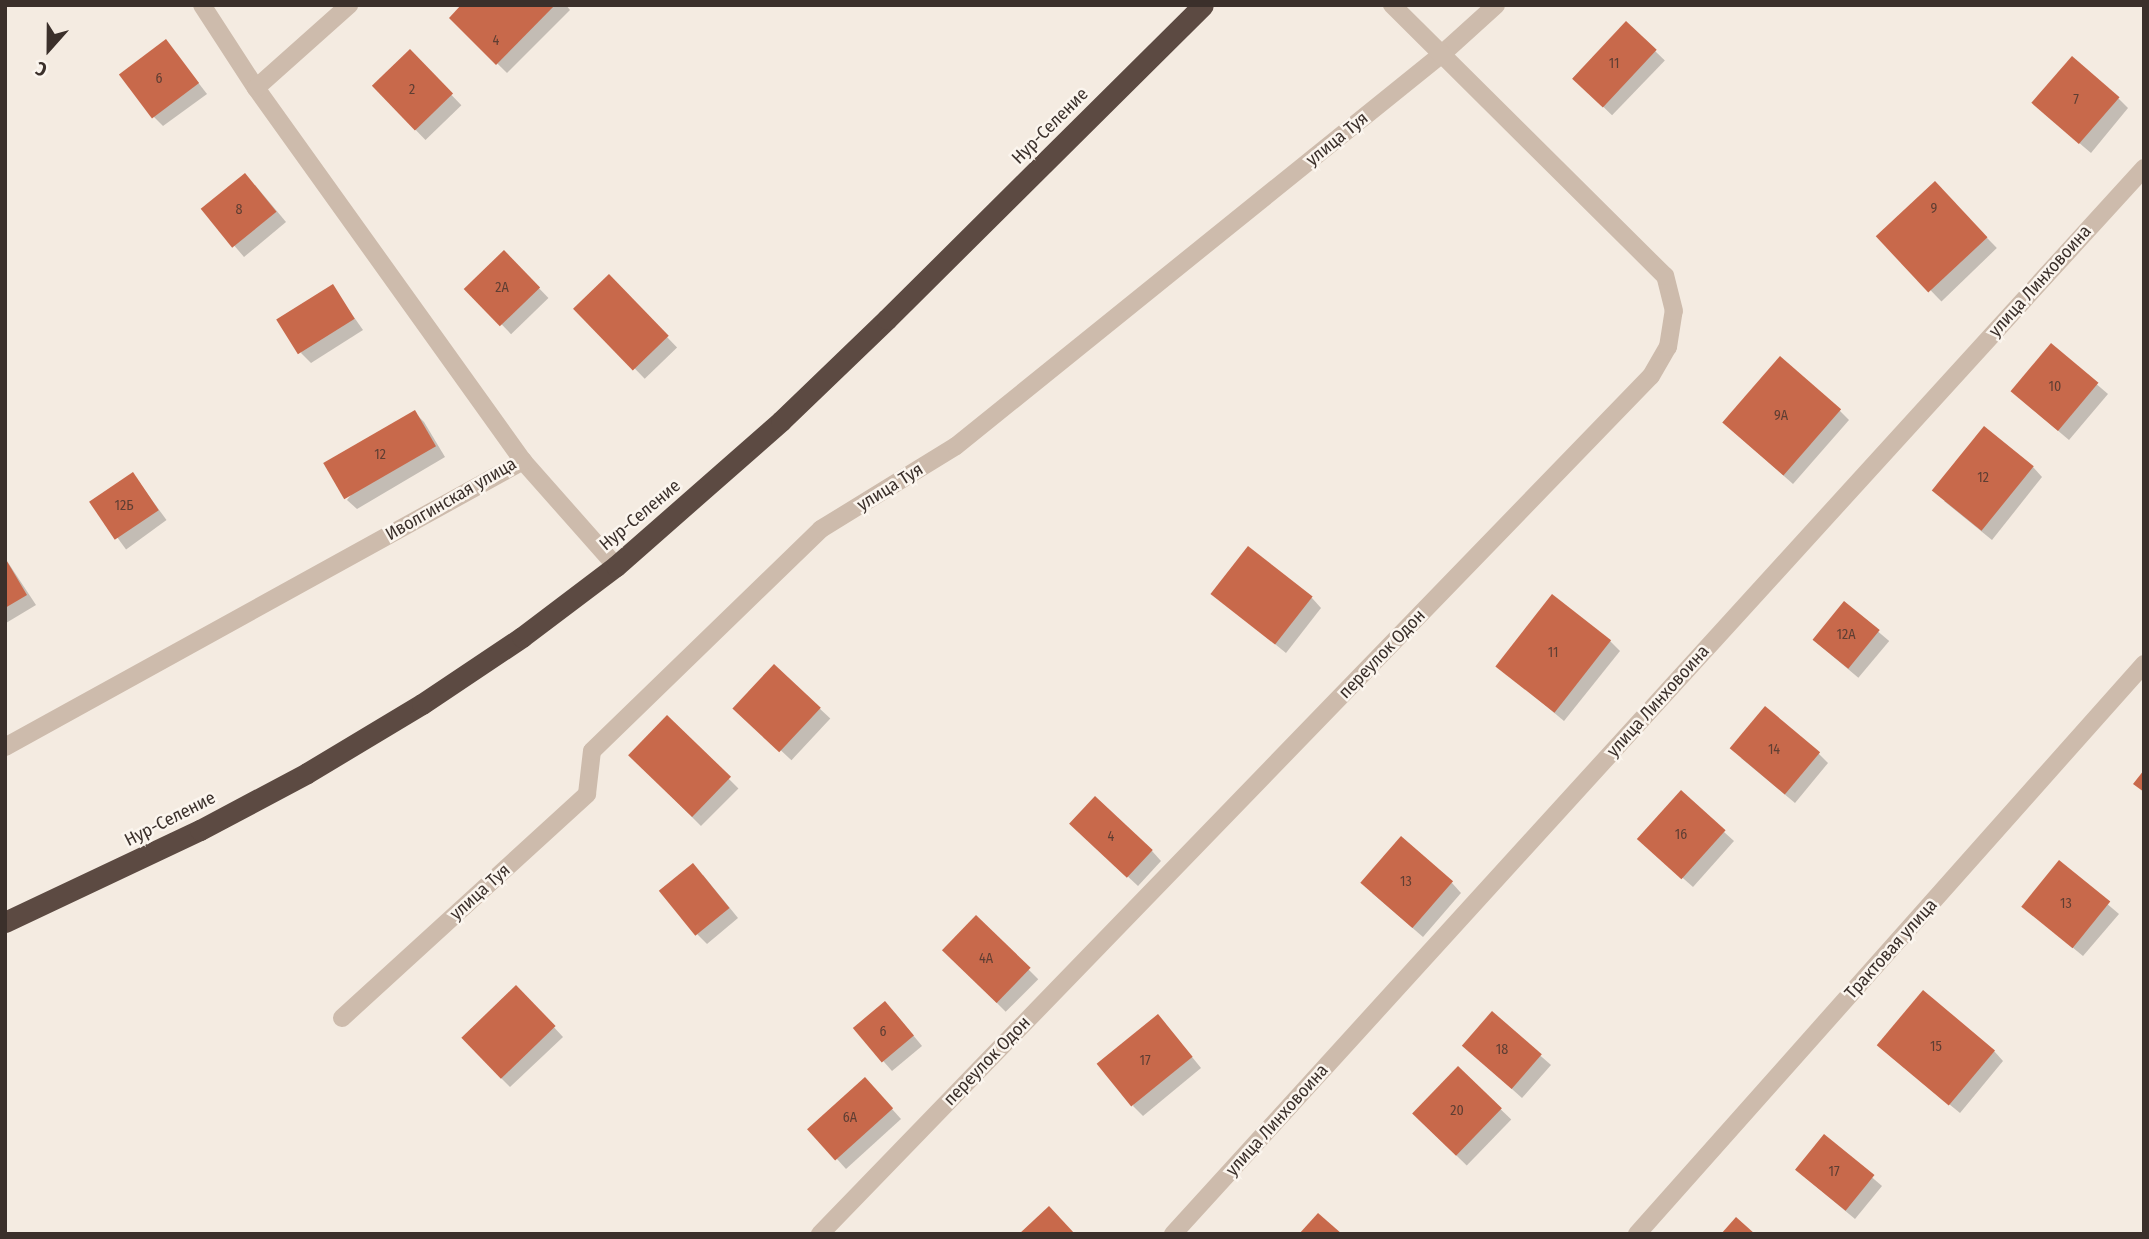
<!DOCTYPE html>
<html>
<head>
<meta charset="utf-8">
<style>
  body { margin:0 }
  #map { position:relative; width:2149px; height:1239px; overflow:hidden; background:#f4ebe1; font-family:"Fira Sans Condensed",sans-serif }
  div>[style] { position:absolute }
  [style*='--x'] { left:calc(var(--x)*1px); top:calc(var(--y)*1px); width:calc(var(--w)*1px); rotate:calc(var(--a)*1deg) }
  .shadow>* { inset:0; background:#0003; transform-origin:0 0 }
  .building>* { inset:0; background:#c8694b; transform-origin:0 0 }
  .minor>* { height:18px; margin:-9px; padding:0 9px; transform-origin:9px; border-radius:9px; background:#cdbbac }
  .highway>* { height:21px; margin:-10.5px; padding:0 10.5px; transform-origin:10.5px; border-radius:10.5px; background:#5c4a42 }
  span { translate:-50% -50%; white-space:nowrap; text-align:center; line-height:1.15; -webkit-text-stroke:5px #fbf5ee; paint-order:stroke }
  .number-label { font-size:14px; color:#5e3e33 }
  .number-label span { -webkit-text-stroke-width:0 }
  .street-label { font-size:18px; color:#3b302b }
  .frame { position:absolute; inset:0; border:7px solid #3b302b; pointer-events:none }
  .north { position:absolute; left:14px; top:14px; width:70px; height:70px; -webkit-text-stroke:5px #fbf5ee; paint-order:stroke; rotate:201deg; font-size:19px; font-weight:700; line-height:28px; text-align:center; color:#3b302b }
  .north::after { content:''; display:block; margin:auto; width:24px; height:32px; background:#3b302b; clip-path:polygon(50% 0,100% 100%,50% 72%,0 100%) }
</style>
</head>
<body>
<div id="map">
  <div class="shadow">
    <div style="clip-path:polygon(464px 5px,566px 5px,570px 10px,507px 73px,451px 18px)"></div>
    <div style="left:1626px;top:23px;width:54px;height:76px;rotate:44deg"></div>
    <div style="clip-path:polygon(166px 41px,207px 94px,163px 126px,153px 116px)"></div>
    <div style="left:410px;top:52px;width:74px;height:50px;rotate:46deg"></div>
    <div style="clip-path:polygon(2118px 98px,2128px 108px,2091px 153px,2044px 113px)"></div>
    <div style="left:1935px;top:184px;width:89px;height:77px;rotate:46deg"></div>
    <div style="clip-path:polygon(255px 185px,286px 222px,244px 257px,203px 209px)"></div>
    <div style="left:504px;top:252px;width:64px;height:52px;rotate:46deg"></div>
    <div style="left:609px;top:277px;width:98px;height:45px;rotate:46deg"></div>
    <div style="clip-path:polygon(332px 286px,363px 330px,311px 363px,301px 353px)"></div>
    <div style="clip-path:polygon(2052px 346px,2108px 394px,2069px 440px,2023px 401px)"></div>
    <div style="clip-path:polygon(1839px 410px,1849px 420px,1793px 484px,1734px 432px)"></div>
    <div style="clip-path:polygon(414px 412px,424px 422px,445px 457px,357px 509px,347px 500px)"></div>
    <div style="clip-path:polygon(2033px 467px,2042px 477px,1992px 540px,1944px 501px)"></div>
    <div style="left:133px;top:474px;width:57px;height:50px;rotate:54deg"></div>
    <div style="clip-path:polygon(5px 558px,36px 605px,6px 623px,5px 621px)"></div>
    <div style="clip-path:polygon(1213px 594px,1312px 598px,1321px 608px,1286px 653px)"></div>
    <div style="left:1844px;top:603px;width:59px;height:48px;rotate:40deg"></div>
    <div style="clip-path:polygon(1610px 641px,1620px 651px,1564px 721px,1498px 666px)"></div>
    <div style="left:774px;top:666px;width:77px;height:57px;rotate:43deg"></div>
    <div style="left:667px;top:717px;width:101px;height:53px;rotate:45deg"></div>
    <div style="clip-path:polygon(1818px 753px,1828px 763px,1795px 803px,1741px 758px)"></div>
    <div style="clip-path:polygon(1724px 832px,1734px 841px,1693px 887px,1650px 849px)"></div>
    <div style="clip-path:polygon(1082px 834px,1152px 851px,1161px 861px,1138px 886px)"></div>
    <div style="clip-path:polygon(2059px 863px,2119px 914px,2083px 956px,2033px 915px)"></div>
    <div style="clip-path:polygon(703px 875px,738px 918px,707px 944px,697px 934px)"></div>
    <div style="clip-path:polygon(1452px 883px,1461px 893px,1423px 937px,1372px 893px)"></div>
    <div style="left:976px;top:917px;width:88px;height:46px;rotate:45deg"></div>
    <div style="clip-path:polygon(526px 997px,563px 1037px,510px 1087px,500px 1077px)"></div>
    <div style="clip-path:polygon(895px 1013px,922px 1046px,892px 1071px,855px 1029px)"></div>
    <div style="clip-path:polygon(1492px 1013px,1551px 1065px,1522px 1098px,1474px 1055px)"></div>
    <div style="clip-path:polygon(1167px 1026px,1201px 1068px,1143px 1116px,1133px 1106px)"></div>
    <div style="clip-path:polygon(1994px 1051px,2003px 1061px,1960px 1113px,1889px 1055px)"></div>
    <div style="left:1458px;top:1068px;width:74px;height:64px;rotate:44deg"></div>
    <div style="clip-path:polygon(874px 1089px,901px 1119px,846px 1169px,810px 1129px)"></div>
    <div style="clip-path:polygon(1824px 1136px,1882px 1186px,1855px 1219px,1806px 1178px)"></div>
  </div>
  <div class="building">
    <div style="clip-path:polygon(461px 5px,555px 5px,496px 65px,449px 18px)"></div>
    <div style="left:1626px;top:21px;width:42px;height:79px;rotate:43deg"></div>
    <div style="left:166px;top:39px;width:55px;height:59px;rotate:53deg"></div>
    <div style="left:410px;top:49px;width:62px;height:53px;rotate:46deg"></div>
    <div style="left:2072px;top:56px;width:63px;height:62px;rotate:41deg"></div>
    <div style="left:245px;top:173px;width:50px;height:57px;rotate:51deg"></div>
    <div style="left:1935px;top:181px;width:77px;height:81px;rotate:47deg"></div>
    <div style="left:504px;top:250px;width:52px;height:56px;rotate:46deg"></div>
    <div style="left:609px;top:274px;width:86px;height:50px;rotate:46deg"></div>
    <div style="left:333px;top:284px;width:41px;height:67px;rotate:58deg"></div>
    <div style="left:2051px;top:343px;width:62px;height:63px;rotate:40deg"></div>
    <div style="left:1780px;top:356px;width:81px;height:88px;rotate:41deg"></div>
    <div style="left:415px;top:410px;width:42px;height:106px;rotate:60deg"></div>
    <div style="left:1984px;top:426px;width:64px;height:83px;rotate:39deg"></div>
    <div style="left:133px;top:472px;width:46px;height:53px;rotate:56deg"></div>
    <div style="left:1248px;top:546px;width:82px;height:61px;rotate:38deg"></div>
    <div style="clip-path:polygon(5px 558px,27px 595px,5px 608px)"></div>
    <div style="left:1552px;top:594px;width:75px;height:92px;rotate:38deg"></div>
    <div style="left:1844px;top:601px;width:46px;height:50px;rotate:39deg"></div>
    <div style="left:774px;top:664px;width:64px;height:61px;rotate:43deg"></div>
    <div style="left:1765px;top:706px;width:72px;height:55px;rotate:40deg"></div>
    <div style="left:667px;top:715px;width:89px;height:56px;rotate:44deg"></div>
    <div style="clip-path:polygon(2144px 770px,2144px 792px,2133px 784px)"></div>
    <div style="left:1681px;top:790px;width:60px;height:66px;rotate:42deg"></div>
    <div style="left:1095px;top:796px;width:79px;height:38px;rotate:43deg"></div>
    <div style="left:1401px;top:836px;width:69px;height:62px;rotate:41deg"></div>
    <div style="left:2059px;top:860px;width:66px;height:60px;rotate:39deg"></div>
    <div style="left:693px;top:863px;width:58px;height:44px;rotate:51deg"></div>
    <div style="left:976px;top:915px;width:76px;height:49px;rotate:44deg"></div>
    <div style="left:516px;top:985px;width:57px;height:76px;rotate:46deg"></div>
    <div style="left:1923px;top:990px;width:94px;height:72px;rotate:40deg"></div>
    <div style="left:885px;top:1001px;width:45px;height:42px;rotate:50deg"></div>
    <div style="left:1492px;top:1011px;width:66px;height:46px;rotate:41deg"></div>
    <div style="left:1158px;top:1014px;width:55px;height:79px;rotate:51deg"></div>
    <div style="left:1458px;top:1066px;width:61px;height:66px;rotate:44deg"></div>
    <div style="left:865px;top:1077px;width:42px;height:78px;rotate:48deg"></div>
    <div style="left:1824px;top:1134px;width:65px;height:46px;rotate:39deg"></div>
    <div style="clip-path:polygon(1049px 1206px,1075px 1234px,1019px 1234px)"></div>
    <div style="clip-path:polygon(1318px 1213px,1342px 1234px,1299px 1234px)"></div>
    <div style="clip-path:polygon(1736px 1217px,1755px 1234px,1721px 1234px)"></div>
  </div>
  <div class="minor">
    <div style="--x:202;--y:5;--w:99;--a:57"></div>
    <div style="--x:256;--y:88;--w:459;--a:54.4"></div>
    <div style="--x:523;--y:461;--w:140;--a:48.5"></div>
    <div style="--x:256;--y:88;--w:125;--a:-41.7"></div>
    <div style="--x:5;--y:747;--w:592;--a:-28.9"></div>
    <div style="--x:342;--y:1018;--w:332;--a:-42.4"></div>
    <div style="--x:587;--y:794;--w:43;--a:-83.4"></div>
    <div style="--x:592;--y:751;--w:319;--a:-44.1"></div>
    <div style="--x:821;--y:529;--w:158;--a:-31.6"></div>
    <div style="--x:956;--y:446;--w:624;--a:-38.89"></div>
    <div style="--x:1442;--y:54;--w:73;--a:-42.2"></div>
    <div style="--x:820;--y:1234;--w:1194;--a:-45.92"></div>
    <div style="--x:1651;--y:376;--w:34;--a:-60"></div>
    <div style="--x:1668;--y:347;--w:36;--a:-81"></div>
    <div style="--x:1674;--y:311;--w:36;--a:-104"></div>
    <div style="--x:1665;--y:276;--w:385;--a:-135.2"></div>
    <div style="--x:1173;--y:1234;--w:1442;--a:-47.67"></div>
    <div style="--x:1637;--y:1234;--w:763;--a:-48.35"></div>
  </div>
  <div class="highway">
    <div style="--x:5;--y:922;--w:216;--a:-25.3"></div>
    <div style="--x:200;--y:830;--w:121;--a:-28"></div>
    <div style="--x:307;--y:773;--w:134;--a:-31"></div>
    <div style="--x:422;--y:704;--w:120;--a:-33.8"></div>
    <div style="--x:522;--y:637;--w:118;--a:-37.1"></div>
    <div style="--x:616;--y:566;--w:220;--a:-41.3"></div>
    <div style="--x:781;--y:421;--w:147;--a:-43.9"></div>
    <div style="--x:887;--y:319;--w:445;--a:-44.8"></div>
  </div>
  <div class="number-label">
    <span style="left:496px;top:41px">4</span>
    <span style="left:1614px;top:64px">11</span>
    <span style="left:159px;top:79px">6</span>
    <span style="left:412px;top:90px">2</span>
    <span style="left:2076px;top:100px">7</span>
    <span style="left:1934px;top:209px">9</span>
    <span style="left:239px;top:210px">8</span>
    <span style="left:502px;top:288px">2А</span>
    <span style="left:2055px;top:387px">10</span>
    <span style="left:1781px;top:416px">9А</span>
    <span style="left:380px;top:455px">12</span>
    <span style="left:1983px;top:478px">12</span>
    <span style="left:124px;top:506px">12Б</span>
    <span style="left:1846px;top:635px">12А</span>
    <span style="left:1553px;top:653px">11</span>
    <span style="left:1774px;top:750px">14</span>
    <span style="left:1681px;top:835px">16</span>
    <span style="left:1111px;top:837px">4</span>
    <span style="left:1406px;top:882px">13</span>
    <span style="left:2066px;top:904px">13</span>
    <span style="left:986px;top:959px">4А</span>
    <span style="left:883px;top:1032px">6</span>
    <span style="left:1936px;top:1047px">15</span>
    <span style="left:1502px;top:1050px">18</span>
    <span style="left:1145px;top:1061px">17</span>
    <span style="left:1457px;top:1111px">20</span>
    <span style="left:850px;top:1118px">6А</span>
    <span style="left:1834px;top:1172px">17</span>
  </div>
  <div class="street-label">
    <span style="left:1050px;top:126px;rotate:-45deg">Нур-Селение</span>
    <span style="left:1337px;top:139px;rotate:-39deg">улица Туя</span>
    <span style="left:2040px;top:281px;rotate:-48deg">улица Линховоина</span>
    <span style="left:890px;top:487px;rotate:-32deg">улица Туя</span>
    <span style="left:451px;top:499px;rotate:-30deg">Иволгинская улица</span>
    <span style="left:640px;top:515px;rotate:-40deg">Нур-Селение</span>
    <span style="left:1382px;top:654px;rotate:-46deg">переулок Одон</span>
    <span style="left:1658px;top:701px;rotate:-48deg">улица Линховоина</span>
    <span style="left:170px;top:819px;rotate:-27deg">Нур-Селение</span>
    <span style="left:480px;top:892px;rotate:-42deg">улица Туя</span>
    <span style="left:1891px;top:949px;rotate:-48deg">Трактовая улица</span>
    <span style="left:987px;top:1061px;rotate:-46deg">переулок Одон</span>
    <span style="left:1277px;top:1120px;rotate:-48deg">улица Линховоина</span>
  </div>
  <div class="frame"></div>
  <div class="north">С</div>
</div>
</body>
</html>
